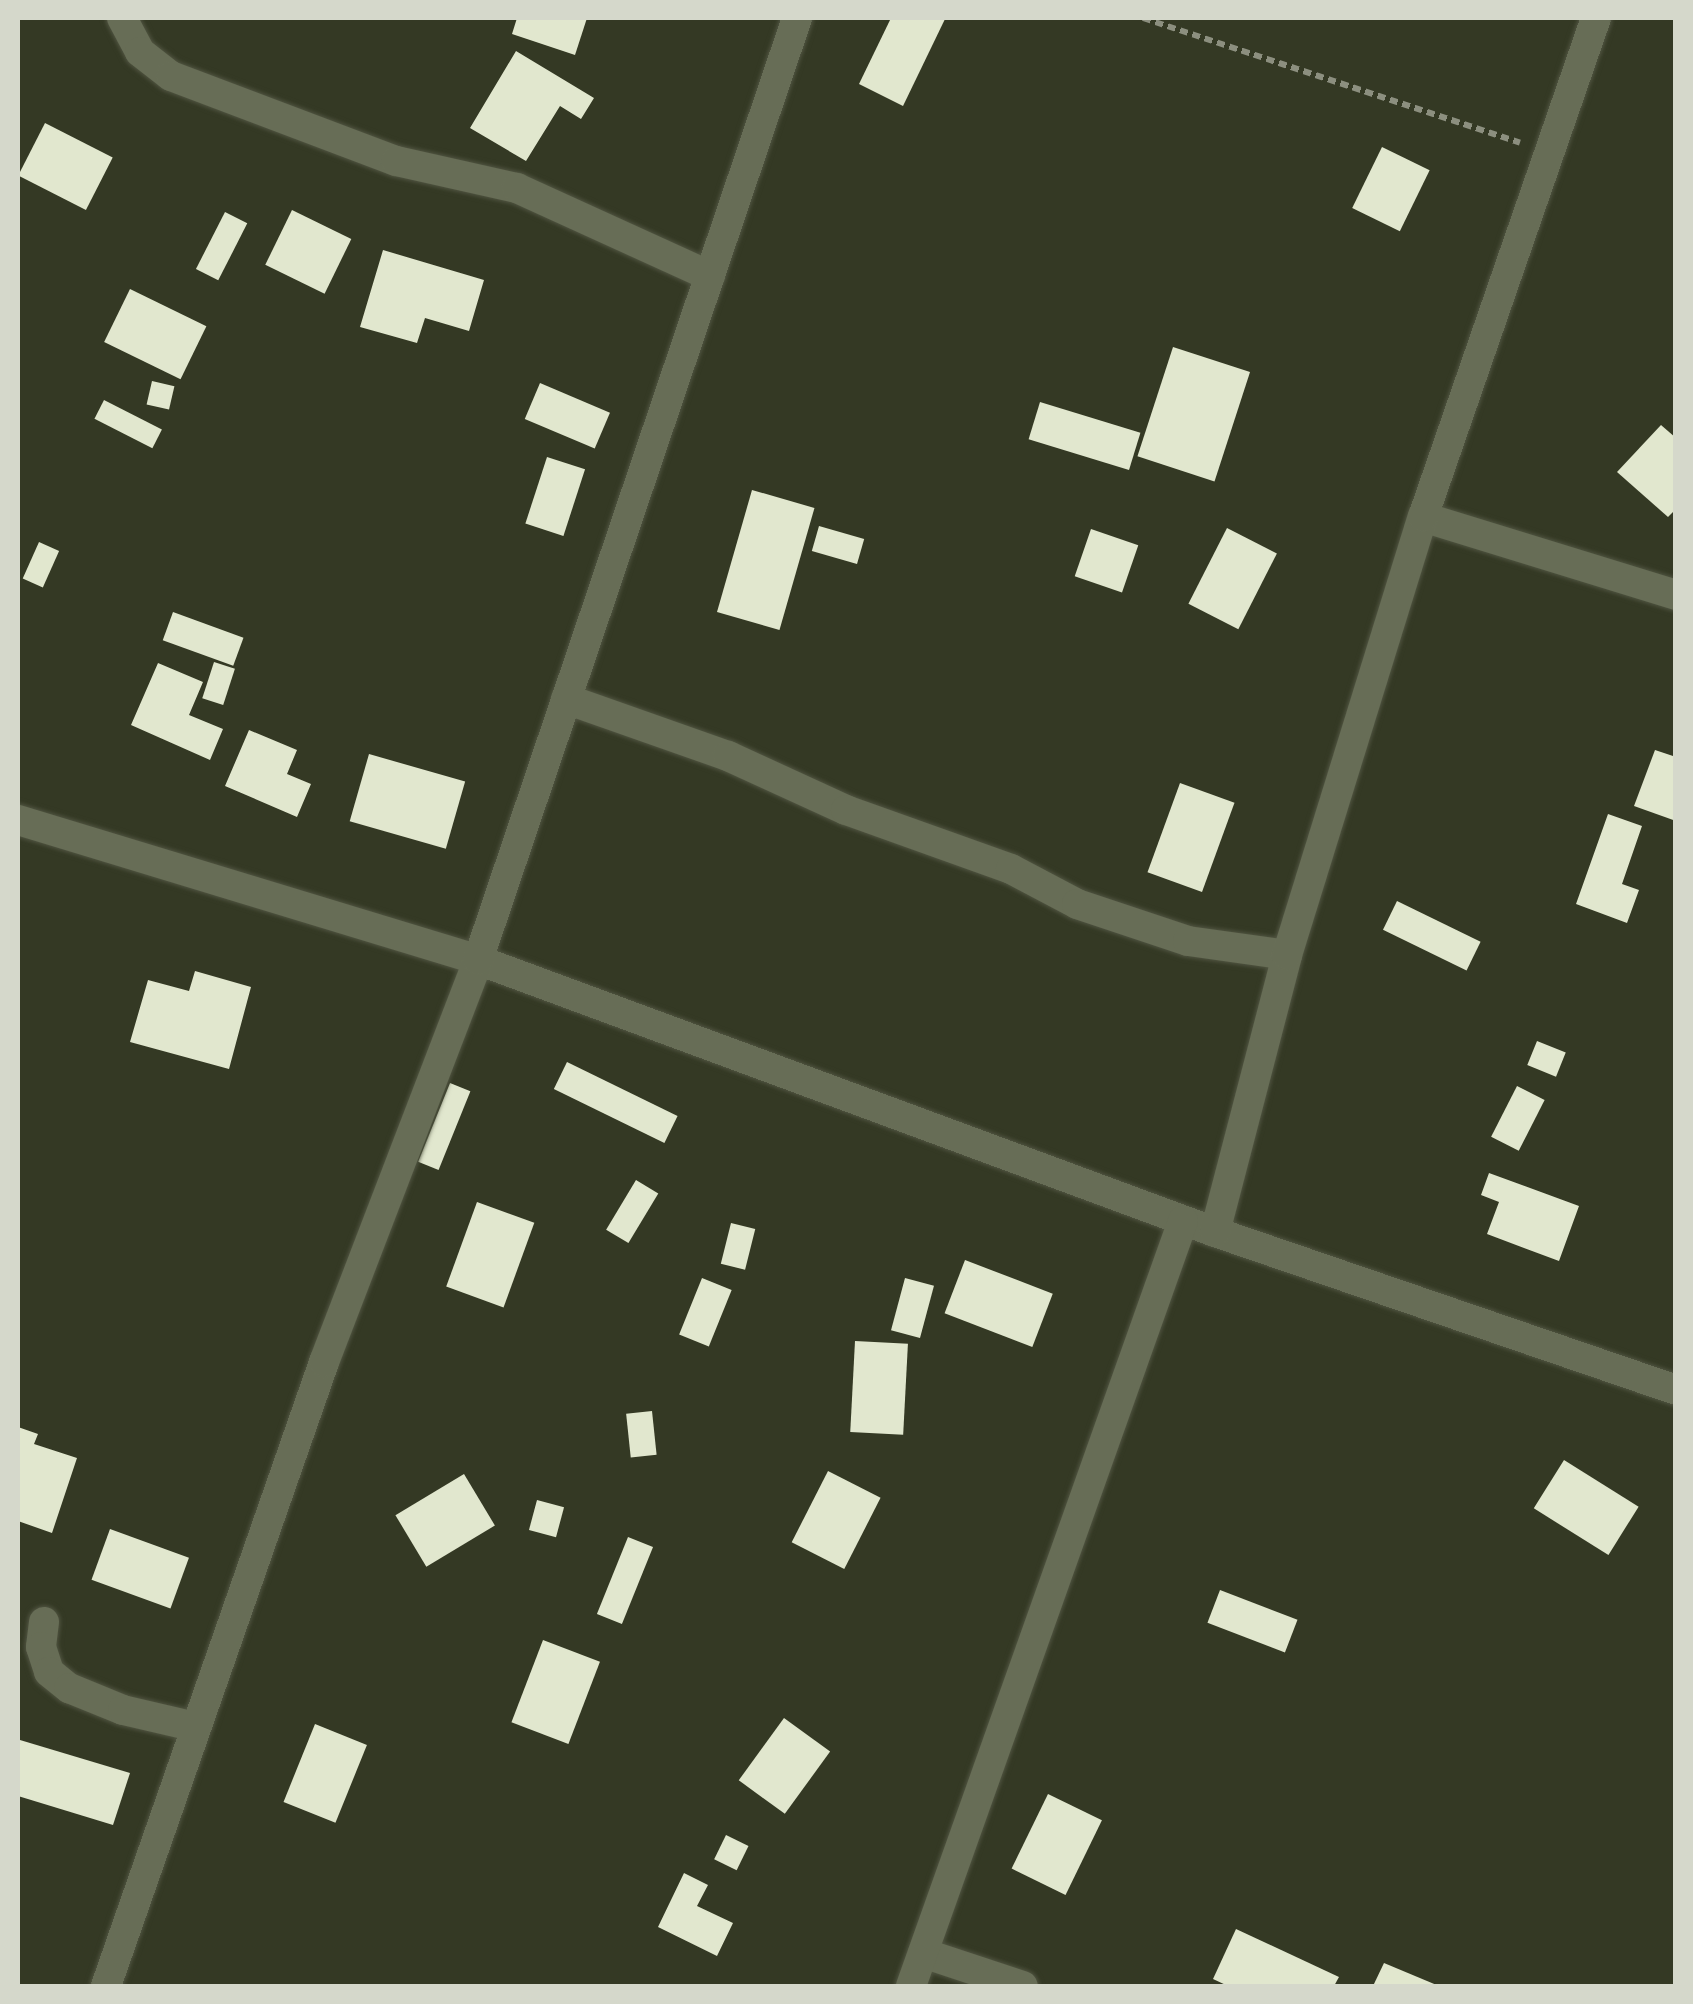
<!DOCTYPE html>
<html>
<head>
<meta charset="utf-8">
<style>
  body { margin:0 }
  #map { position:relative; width:1693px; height:2004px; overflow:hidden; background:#343924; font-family:"Open Sans",sans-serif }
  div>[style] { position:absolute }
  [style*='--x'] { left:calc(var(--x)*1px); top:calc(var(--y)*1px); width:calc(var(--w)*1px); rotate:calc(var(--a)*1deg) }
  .building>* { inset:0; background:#e1e7ce; transform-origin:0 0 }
  .path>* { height:6px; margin-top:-3px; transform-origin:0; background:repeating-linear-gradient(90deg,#8c8f7f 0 8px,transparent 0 13px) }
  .roads { filter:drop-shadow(0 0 2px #505441) drop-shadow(0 0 2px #505441) }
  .street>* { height:30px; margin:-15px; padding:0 15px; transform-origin:15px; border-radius:15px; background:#676d56 }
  span { translate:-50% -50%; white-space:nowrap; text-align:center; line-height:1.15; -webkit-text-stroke:10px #2a2f1a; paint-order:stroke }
  .frame { position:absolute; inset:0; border:20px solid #d5d8cb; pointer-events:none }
</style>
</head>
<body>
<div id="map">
  <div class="building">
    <div style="clip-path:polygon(517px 18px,587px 18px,575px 55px,512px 34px)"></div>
    <div style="clip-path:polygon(891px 18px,945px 19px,903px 106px,859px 84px)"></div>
    <div style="clip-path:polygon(516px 51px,594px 98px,581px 119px,560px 106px,526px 161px,470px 128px)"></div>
    <div style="left:45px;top:123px;width:76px;height:59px;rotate:27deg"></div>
    <div style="left:1382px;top:147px;width:53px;height:68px;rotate:26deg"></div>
    <div style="left:292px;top:210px;width:66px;height:61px;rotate:26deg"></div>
    <div style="left:225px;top:212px;width:25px;height:64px;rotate:27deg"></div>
    <div style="clip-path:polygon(383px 250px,484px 280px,469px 331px,425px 318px,417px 343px,360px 327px)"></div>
    <div style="left:130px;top:289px;width:85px;height:59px;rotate:26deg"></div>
    <div style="left:1173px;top:347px;width:81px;height:115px;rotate:18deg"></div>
    <div style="left:152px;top:381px;width:23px;height:24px;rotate:13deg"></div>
    <div style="left:540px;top:383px;width:76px;height:39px;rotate:23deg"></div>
    <div style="left:104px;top:400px;width:65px;height:21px;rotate:27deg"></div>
    <div style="left:1040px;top:402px;width:105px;height:39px;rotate:17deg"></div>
    <div style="clip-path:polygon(1661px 425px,1676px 438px,1676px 509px,1668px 517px,1617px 472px)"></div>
    <div style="left:547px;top:457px;width:40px;height:70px;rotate:18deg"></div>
    <div style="left:752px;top:490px;width:65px;height:127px;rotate:16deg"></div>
    <div style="left:819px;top:526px;width:47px;height:26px;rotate:16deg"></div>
    <div style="left:1227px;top:528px;width:56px;height:85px;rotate:27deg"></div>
    <div style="left:1091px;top:529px;width:50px;height:50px;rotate:19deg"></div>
    <div style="left:39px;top:542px;width:22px;height:40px;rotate:24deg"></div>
    <div style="left:173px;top:612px;width:75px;height:30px;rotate:20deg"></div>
    <div style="left:214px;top:662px;width:22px;height:38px;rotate:18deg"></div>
    <div style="clip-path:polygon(158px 663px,203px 682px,189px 715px,223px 729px,210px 760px,131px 725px)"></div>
    <div style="clip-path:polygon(249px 730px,297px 750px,287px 774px,311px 784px,297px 817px,225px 786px)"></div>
    <div style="clip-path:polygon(1655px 750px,1676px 757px,1676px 821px,1634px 806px)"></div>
    <div style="left:369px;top:754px;width:100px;height:70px;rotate:16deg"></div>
    <div style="left:1180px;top:783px;width:58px;height:95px;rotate:20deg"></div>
    <div style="clip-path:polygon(1608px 814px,1642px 826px,1622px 884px,1639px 890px,1627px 923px,1576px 904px)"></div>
    <div style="left:1397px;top:901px;width:93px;height:32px;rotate:26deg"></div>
    <div style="clip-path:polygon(195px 971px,251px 987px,229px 1069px,130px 1042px,148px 980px,189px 991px)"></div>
    <div style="left:1537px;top:1041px;width:31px;height:26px;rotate:22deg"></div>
    <div style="left:567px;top:1062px;width:123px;height:30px;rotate:26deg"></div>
    <div style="left:450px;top:1083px;width:22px;height:85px;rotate:22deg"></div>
    <div style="left:1517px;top:1086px;width:31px;height:57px;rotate:27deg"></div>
    <div style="clip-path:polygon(1489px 1173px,1579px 1206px,1559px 1261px,1487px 1234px,1499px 1202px,1481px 1195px)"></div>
    <div style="left:636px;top:1180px;width:26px;height:58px;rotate:31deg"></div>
    <div style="left:477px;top:1202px;width:61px;height:90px;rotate:20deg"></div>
    <div style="left:731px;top:1223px;width:25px;height:42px;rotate:14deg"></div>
    <div style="left:965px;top:1260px;width:94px;height:57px;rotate:21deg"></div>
    <div style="left:702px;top:1278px;width:32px;height:61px;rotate:22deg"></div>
    <div style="left:905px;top:1278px;width:30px;height:54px;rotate:15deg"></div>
    <div style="left:855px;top:1341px;width:53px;height:91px;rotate:3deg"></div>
    <div style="left:652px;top:1411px;width:44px;height:26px;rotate:84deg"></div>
    <div style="clip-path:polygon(18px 1427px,38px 1434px,34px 1444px,77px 1458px,52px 1533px,18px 1521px)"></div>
    <div style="left:1564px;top:1460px;width:88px;height:57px;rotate:32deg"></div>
    <div style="left:828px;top:1471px;width:59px;height:80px;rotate:27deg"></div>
    <div style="left:464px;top:1474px;width:60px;height:80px;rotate:59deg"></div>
    <div style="left:537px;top:1500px;width:28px;height:31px;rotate:15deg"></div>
    <div style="left:110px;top:1529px;width:84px;height:54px;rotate:20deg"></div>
    <div style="left:628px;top:1537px;width:27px;height:83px;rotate:22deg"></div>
    <div style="left:1220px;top:1590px;width:83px;height:35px;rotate:21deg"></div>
    <div style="left:543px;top:1640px;width:61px;height:88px;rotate:21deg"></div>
    <div style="left:784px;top:1718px;width:57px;height:77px;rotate:36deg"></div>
    <div style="left:315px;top:1724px;width:56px;height:84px;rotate:22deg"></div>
    <div style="clip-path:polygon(20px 1740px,130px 1773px,113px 1825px,18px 1796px)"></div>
    <div style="left:1048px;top:1794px;width:60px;height:83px;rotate:26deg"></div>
    <div style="left:726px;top:1835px;width:25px;height:27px;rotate:26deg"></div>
    <div style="clip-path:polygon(684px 1873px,708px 1885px,697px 1906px,733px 1923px,717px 1956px,658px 1927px)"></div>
    <div style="clip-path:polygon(1236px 1929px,1339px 1977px,1334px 1986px,1228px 1986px,1213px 1979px)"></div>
    <div style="clip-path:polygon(1384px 1963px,1439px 1986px,1373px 1986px)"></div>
  </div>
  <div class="path">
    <div style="--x:1143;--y:18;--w:397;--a:18.3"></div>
  </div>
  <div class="roads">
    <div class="street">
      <div style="--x:122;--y:18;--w:38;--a:62"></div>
      <div style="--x:140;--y:52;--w:39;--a:38"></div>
      <div style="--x:171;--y:76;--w:241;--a:20.7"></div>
      <div style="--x:396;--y:161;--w:124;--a:12.6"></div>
      <div style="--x:517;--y:188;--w:212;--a:24.5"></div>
      <div style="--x:1423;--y:517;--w:265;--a:17.1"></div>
      <div style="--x:566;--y:699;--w:172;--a:19.4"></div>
      <div style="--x:728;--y:756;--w:130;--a:24.6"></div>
      <div style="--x:846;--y:810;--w:175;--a:19.7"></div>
      <div style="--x:1011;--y:869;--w:75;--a:27.9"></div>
      <div style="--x:1077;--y:904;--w:117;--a:18.4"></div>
      <div style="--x:1188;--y:941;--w:100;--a:8"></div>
      <div style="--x:18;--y:820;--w:481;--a:16.9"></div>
      <div style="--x:478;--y:960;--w:786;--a:20.26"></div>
      <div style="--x:1215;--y:1232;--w:487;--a:18.9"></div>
      <div style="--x:1215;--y:1232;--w:286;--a:-75.4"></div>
      <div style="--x:1287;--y:955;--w:459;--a:-72.8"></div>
      <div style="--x:1423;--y:517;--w:528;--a:-70.88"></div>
      <div style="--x:44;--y:1622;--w:25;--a:97"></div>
      <div style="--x:41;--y:1647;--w:26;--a:72"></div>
      <div style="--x:49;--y:1672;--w:26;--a:39"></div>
      <div style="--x:69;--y:1688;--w:58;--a:22.2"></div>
      <div style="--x:123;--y:1710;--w:75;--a:13.1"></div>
      <div style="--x:923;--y:1953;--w:105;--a:18.3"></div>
      <div style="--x:106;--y:1986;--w:661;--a:-70.74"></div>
      <div style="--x:324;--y:1362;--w:430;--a:-69"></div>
      <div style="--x:478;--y:960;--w:995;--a:-71.29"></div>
      <div style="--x:911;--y:1986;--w:812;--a:-70.43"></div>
    </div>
  </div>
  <div class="frame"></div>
</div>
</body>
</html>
